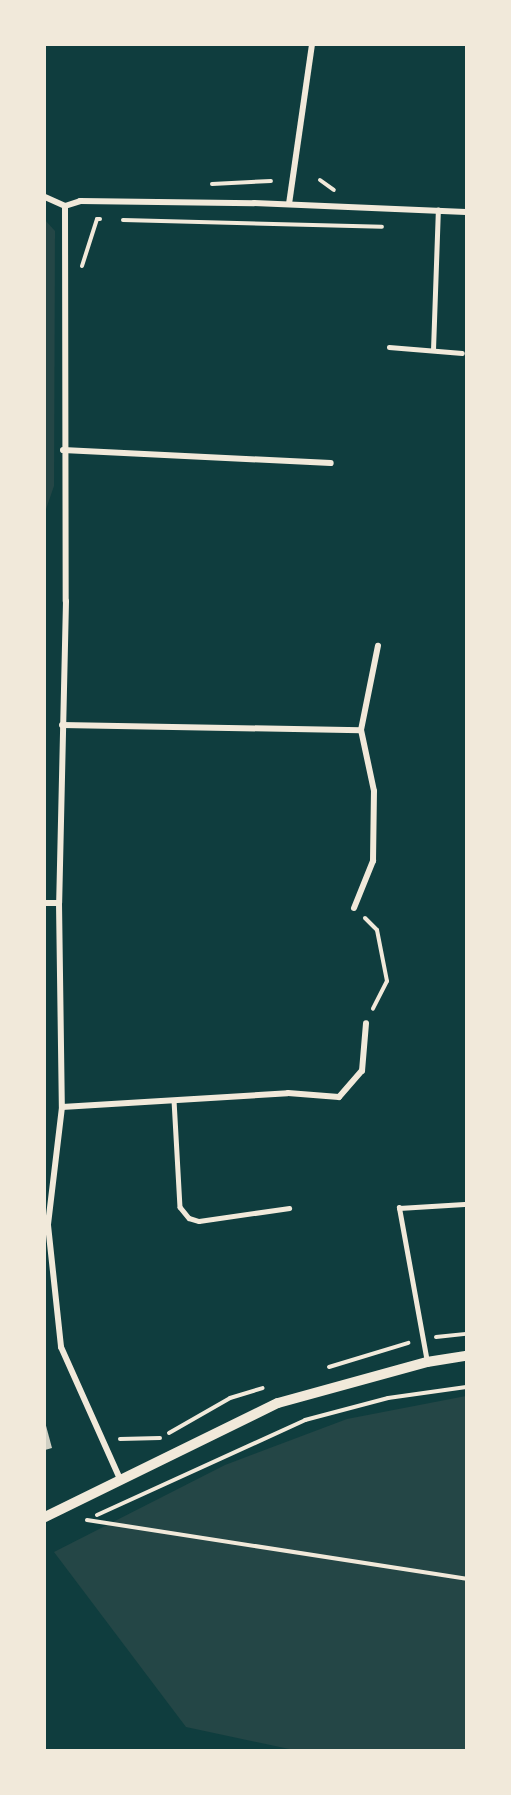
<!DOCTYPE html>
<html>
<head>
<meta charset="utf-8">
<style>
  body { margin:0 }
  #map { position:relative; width:511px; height:1795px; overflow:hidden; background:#0f3d3e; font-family:"Titillium Web",sans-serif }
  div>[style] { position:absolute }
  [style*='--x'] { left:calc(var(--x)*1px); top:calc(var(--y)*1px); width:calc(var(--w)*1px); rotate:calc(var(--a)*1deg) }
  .green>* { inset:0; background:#244646 }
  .building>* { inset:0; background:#cfcfc3 }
  .path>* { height:4px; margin:-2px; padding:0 2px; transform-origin:2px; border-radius:2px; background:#f1e9da }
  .service>* { height:4.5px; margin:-2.25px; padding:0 2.25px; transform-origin:2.25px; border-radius:2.25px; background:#f1e9da }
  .minor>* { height:6px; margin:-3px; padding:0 3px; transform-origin:3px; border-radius:3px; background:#f1e9da }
  .tertiary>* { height:10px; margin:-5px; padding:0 5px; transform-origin:5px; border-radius:5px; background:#f1e9da }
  span { translate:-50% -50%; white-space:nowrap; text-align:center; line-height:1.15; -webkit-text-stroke:4.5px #f1e9da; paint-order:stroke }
  .frame { position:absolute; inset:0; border:46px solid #f1e9da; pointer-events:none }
</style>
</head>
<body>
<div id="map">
  <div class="green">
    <div style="clip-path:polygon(45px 220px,55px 231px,54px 486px,45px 512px)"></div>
    <div style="clip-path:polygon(466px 1396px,466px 1750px,294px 1750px,186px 1727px,54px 1552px,225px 1465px,347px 1419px)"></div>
  </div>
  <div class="building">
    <div style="clip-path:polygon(45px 1422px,52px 1448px,45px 1450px)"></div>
  </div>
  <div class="path">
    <div style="--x:320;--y:180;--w:17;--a:36"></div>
    <div style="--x:212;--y:184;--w:59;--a:-2.9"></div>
    <div style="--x:123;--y:220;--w:259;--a:1.5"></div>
    <div style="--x:82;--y:266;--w:49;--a:-72.3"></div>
    <div style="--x:97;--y:219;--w:3;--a:0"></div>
    <div style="--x:365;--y:918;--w:17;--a:45"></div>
    <div style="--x:377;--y:930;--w:52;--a:78.9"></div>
    <div style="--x:387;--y:981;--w:31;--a:117"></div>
    <div style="--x:436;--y:1337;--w:30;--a:-6"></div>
    <div style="--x:329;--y:1367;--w:83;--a:-16.9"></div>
    <div style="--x:169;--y:1433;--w:70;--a:-29.8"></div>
    <div style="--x:230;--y:1398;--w:34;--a:-17"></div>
    <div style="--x:120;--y:1439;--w:40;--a:-1.4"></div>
    <div style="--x:97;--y:1515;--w:229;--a:-24.5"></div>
    <div style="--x:305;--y:1420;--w:86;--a:-14.8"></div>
    <div style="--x:388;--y:1398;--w:79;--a:-8"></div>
    <div style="--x:87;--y:1520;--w:384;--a:8.8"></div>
  </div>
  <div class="service">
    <div style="--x:389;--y:347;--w:73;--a:4.7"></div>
    <div style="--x:433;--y:350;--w:140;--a:-88"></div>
    <div style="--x:174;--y:1100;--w:107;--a:86.8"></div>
    <div style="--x:180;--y:1207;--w:14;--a:51"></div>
    <div style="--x:189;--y:1218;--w:10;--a:17"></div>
    <div style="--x:199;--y:1221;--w:91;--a:-8.2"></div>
    <div style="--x:427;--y:1362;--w:157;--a:-100.3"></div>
    <div style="--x:399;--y:1208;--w:65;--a:-3.5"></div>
  </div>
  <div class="minor">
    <div style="--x:45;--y:197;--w:22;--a:24"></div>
    <div style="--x:65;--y:206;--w:16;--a:-18"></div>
    <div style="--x:80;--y:201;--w:174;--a:0.7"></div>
    <div style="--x:254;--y:203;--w:212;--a:2.4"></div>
    <div style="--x:289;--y:204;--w:161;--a:-81.8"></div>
    <div style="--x:65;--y:206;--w:395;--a:89.9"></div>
    <div style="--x:66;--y:601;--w:302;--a:91.3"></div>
    <div style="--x:59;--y:903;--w:204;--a:89.2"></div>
    <div style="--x:62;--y:1107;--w:119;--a:96.8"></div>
    <div style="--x:48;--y:1225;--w:123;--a:83.9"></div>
    <div style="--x:61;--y:1347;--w:147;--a:65.9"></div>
    <div style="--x:63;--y:450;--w:268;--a:2.8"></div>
    <div style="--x:62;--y:725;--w:299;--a:1"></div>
    <div style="--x:45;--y:903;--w:14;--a:0"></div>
    <div style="--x:354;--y:908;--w:51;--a:-68"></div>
    <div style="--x:373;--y:861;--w:70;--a:-89.2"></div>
    <div style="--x:374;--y:791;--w:62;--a:-102"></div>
    <div style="--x:361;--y:730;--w:86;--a:-78.6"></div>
    <div style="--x:62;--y:1107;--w:226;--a:-3.5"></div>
    <div style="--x:288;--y:1093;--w:51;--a:4.5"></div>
    <div style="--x:339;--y:1097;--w:35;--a:-49"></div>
    <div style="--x:362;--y:1071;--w:48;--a:-85.2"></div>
  </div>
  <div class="tertiary">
    <div style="--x:45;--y:1517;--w:259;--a:-26.1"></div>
    <div style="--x:278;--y:1403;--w:155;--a:-15.4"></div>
    <div style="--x:427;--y:1362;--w:39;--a:-9"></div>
  </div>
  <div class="frame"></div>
</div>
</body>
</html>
